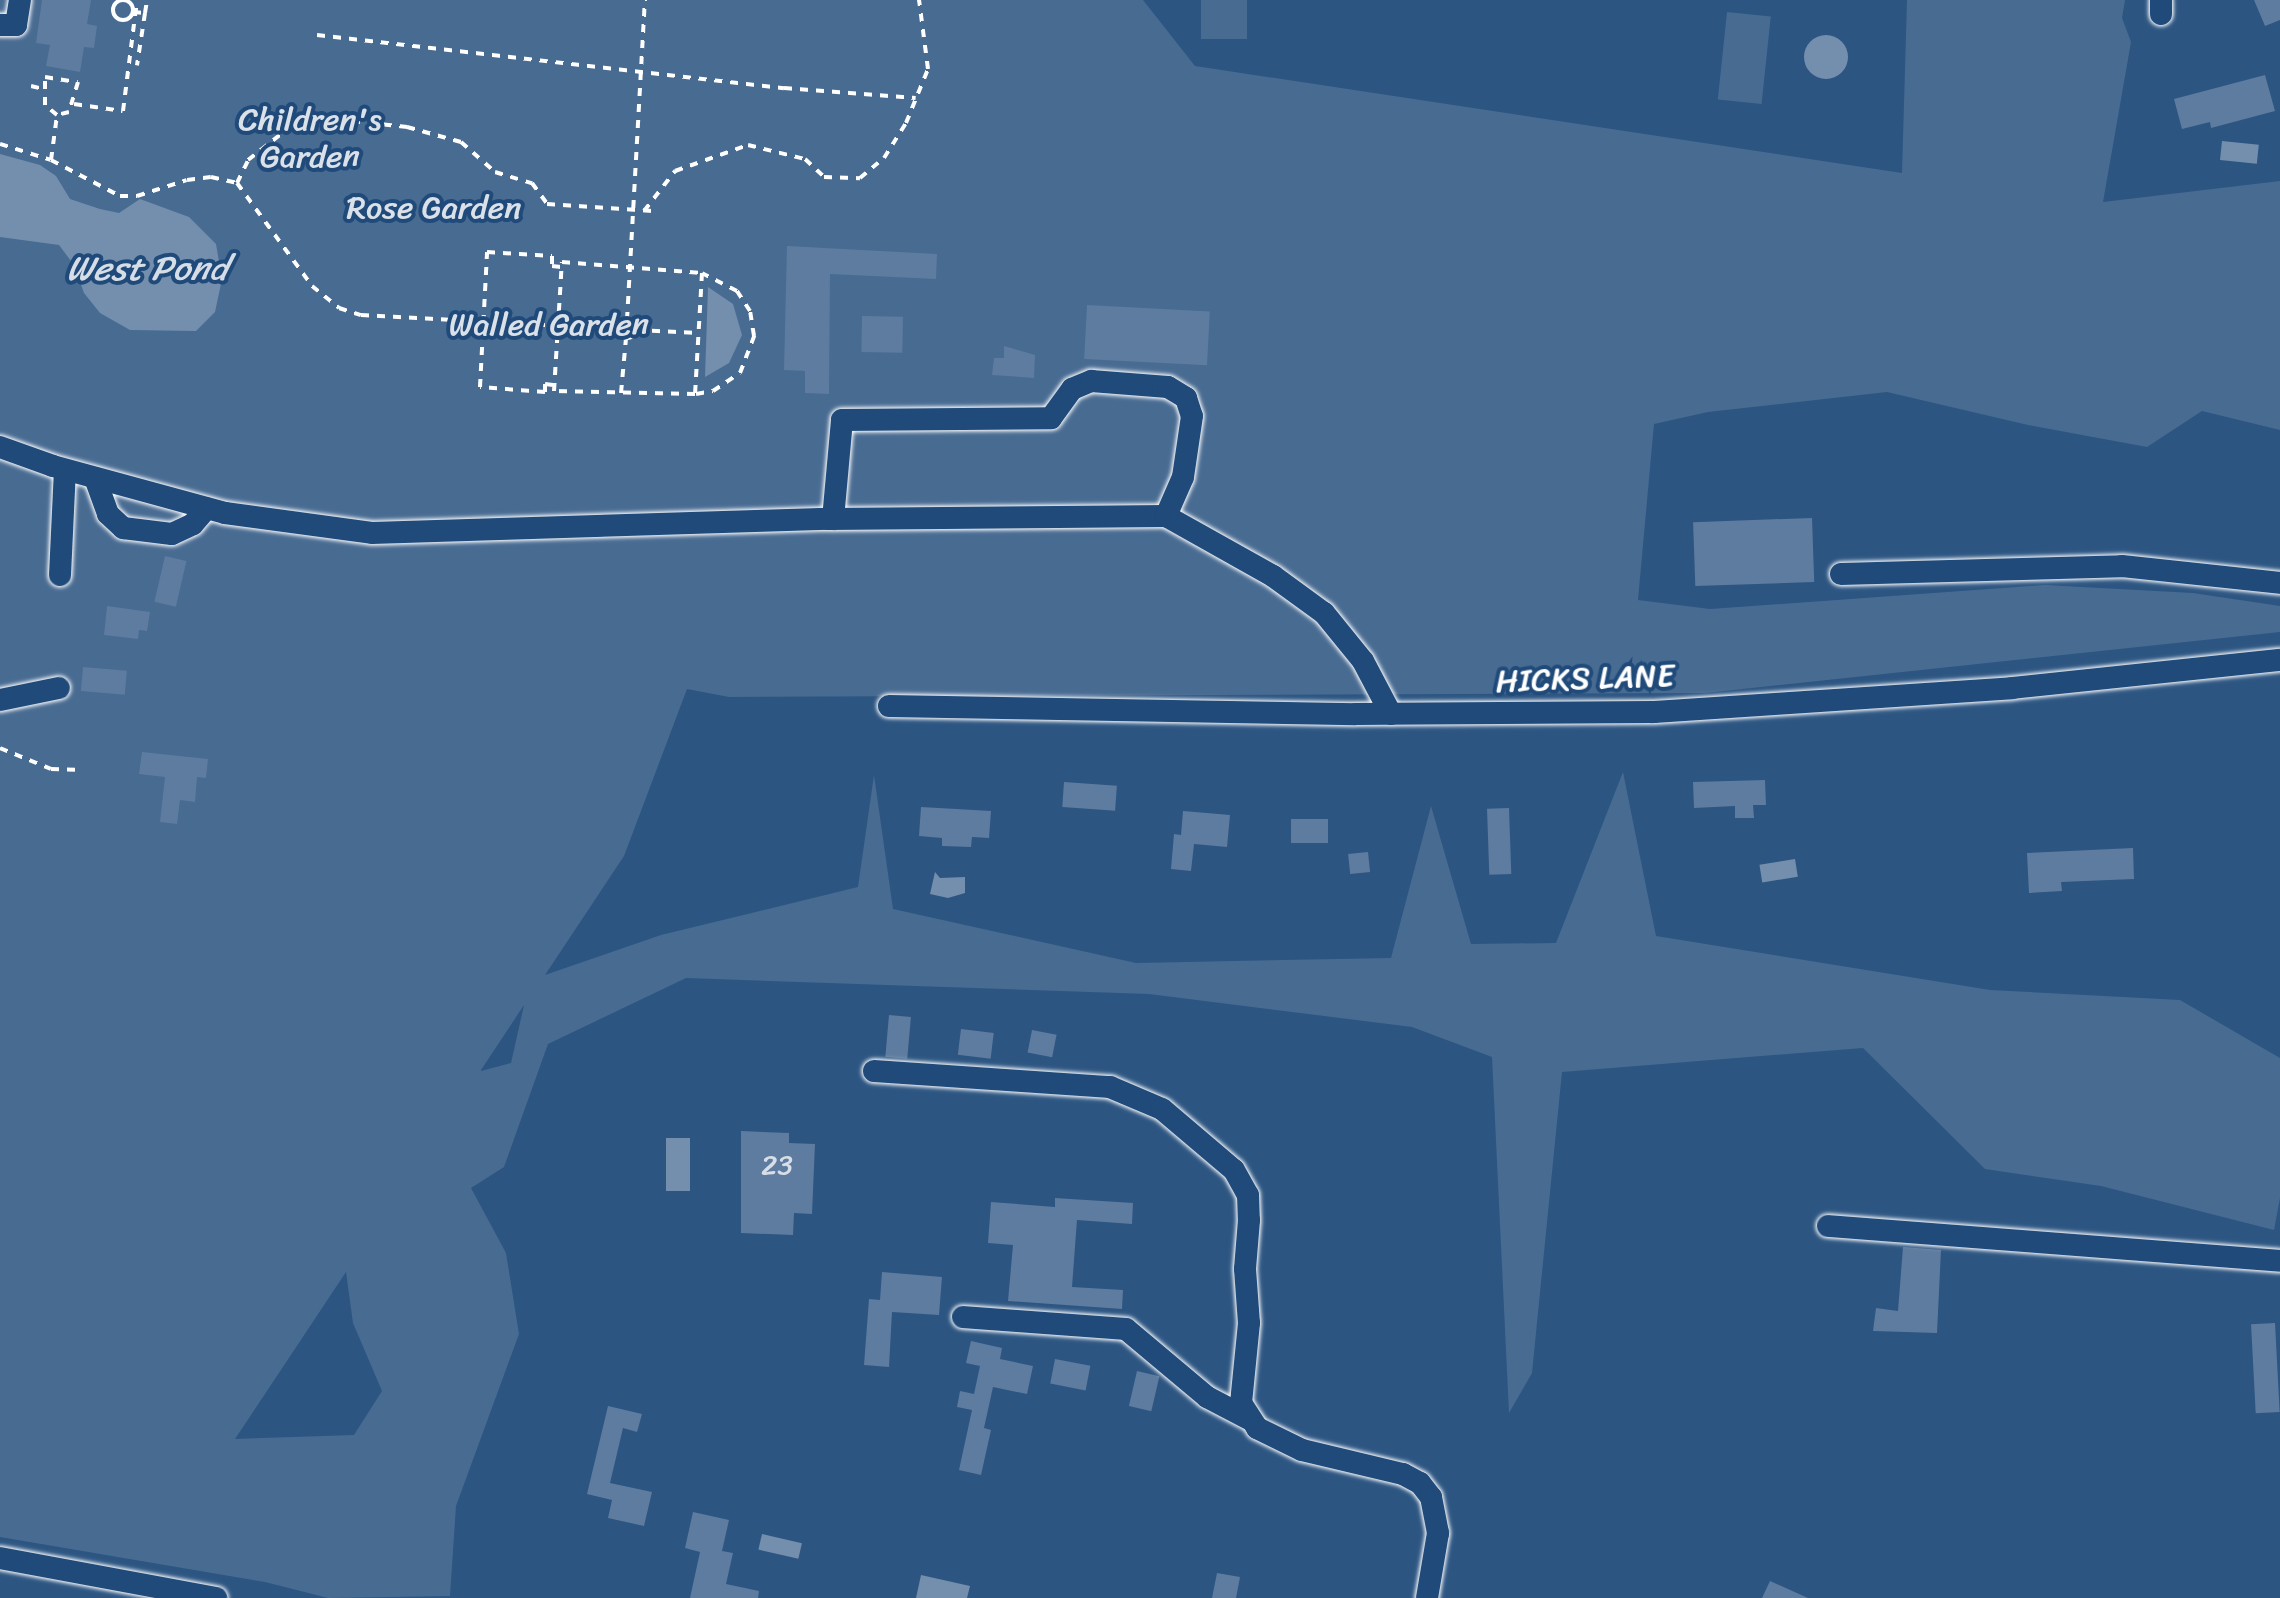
<!DOCTYPE html>
<html>
<head>
<meta charset="utf-8">
<style>
  body { margin:0 }
  #map { position:relative; width:2280px; height:1598px; overflow:hidden; background:#2c5582; font-family:Sriracha,sans-serif }
  div>[style] { position:absolute }
  [style*='--x'] { left:calc(var(--x)*1px); top:calc(var(--y)*1px); width:calc(var(--w)*1px); rotate:calc(var(--a)*1deg) }
  .green>* { inset:0; background:#486b92; transform-origin:0 0 }
  .water>* { inset:0; background:#748fad; transform-origin:0 0 }
  .round { border-radius:50% }
  .building>* { inset:0; background:#5e7c9f; transform-origin:0 0 }
  .path>* { height:4px; margin-top:-2px; transform-origin:0; background:repeating-linear-gradient(90deg,#fff 0 8px,transparent 0 16px) }
  .path>.ring { margin:-2px; padding:0; box-sizing:content-box; background:none; border:4px solid #fff; border-radius:50% }
  .roads { filter:drop-shadow(0 0 2px #fff) drop-shadow(0 0 2px #fff) }
  .minor>* { height:22px; margin:-11px; padding:0 11px; transform-origin:11px; border-radius:11px; background:#1f4a7a }
  span { translate:-50% -50%; white-space:nowrap; text-align:center; line-height:1.15; -webkit-text-stroke:8px #1f4a7a; paint-order:stroke }
  .number-label { font-size:28px; color:#d7dee7 }
  .number-label span { -webkit-text-stroke-width:0 }
  .park-label { font-size:32px; color:#dae1e9 }
  .street-label { font-size:32px; color:#fff }
  .water-label { font-size:35px; color:#d5dde6; font-style:italic }
</style>
</head>
<body>
<div id="map">
  <div class="green">
    <div style="clip-path:polygon(evenodd,0 0,1143px 0,1195px 66px,1902px 173px,1907px 0,2125px 0,2122px 18px,2131px 42px,2103px 202px,2280px 181px,2280px 430px,2202px 411px,2147px 447px,2028px 425px,1887px 392px,1708px 412px,1654px 424px,1638px 600px,1710px 609px,2045px 585px,2193px 593px,2280px 606px,2280px 632px,1704px 693px,729px 697px,687px 689px,624px 856px,545px 975px,661px 935px,858px 887px,874px 775px,893px 909px,1136px 963px,1391px 958px,1431px 806px,1471px 944px,1556px 943px,1623px 772px,1656px 936px,1990px 990px,2180px 1000px,2280px 1058px,2280px 1198px,2274px 1230px,2101px 1186px,1985px 1169px,1863px 1048px,1562px 1072px,1532px 1373px,1509px 1413px,1492px 1057px,1412px 1027px,1149px 994px,686px 978px,548px 1044px,504px 1167px,471px 1188px,506px 1253px,519px 1334px,456px 1506px,450px 1596px,328px 1598px,265px 1582px,0 1537px,0 0,524px 1005px,511px 1063px,481px 1071px,481px 1070px,524px 1005px,0 0,346px 1272px,353px 1323px,382px 1391px,354px 1435px,235px 1439px,346px 1272px)"></div>
    <div style="left:1201px;top:0;width:46px;height:39px"></div>
    <div style="left:1727px;top:12px;width:44px;height:88px;rotate:6deg"></div>
  </div>
  <div class="water">
    <div class="round" style="left:1804px;top:35px;width:44px;height:44px"></div>
    <div style="left:2222px;top:141px;width:37px;height:19px;rotate:6deg"></div>
    <div style="clip-path:polygon(0 154px,40px 165px,56px 176px,70px 199px,100px 209px,119px 213px,140px 199px,189px 217px,216px 244px,222px 279px,215px 312px,196px 331px,130px 330px,100px 313px,84px 293px,74px 265px,59px 245px,0 237px)"></div>
    <div style="clip-path:polygon(708px 287px,733px 304px,742px 335px,729px 363px,705px 377px)"></div>
    <div style="left:1795px;top:859px;width:18px;height:36px;rotate:81deg"></div>
    <div style="clip-path:polygon(935px 872px,940px 878px,965px 877px,965px 893px,948px 898px,930px 894px)"></div>
    <div style="left:666px;top:1138px;width:24px;height:53px"></div>
    <div style="left:762px;top:1534px;width:41px;height:16px;rotate:13deg"></div>
    <div style="clip-path:polygon(921px 1575px,970px 1586px,967px 1598px,916px 1598px)"></div>
  </div>
  <div class="building">
    <div style="clip-path:polygon(42px 0,91px 0,87px 24px,97px 26px,94px 48px,84px 47px,80px 72px,46px 66px,50px 45px,36px 43px)"></div>
    <div style="clip-path:polygon(2254px 0,2280px 0,2280px 20px,2265px 26px)"></div>
    <div style="clip-path:polygon(2265px 75px,2275px 111px,2211px 128px,2210px 122px,2182px 129px,2174px 99px)"></div>
    <div style="clip-path:polygon(787px 246px,937px 254px,936px 279px,830px 274px,829px 394px,805px 393px,805px 371px,784px 370px)"></div>
    <div style="left:1087px;top:305px;width:123px;height:54px;rotate:3deg"></div>
    <div style="left:862px;top:316px;width:41px;height:36px;rotate:1deg"></div>
    <div style="clip-path:polygon(1004px 346px,1035px 355px,1034px 378px,992px 375px,994px 358px,1004px 358px)"></div>
    <div style="left:1812px;top:518px;width:64px;height:119px;rotate:88deg"></div>
    <div style="left:165px;top:556px;width:22px;height:47px;rotate:13deg"></div>
    <div style="clip-path:polygon(107px 606px,150px 612px,147px 631px,139px 630px,138px 639px,104px 635px)"></div>
    <div style="left:83px;top:667px;width:44px;height:24px;rotate:5deg"></div>
    <div style="clip-path:polygon(142px 752px,208px 759px,206px 778px,197px 777px,195px 802px,180px 800px,177px 824px,160px 822px,165px 777px,139px 774px)"></div>
    <div style="clip-path:polygon(1765px 780px,1766px 805px,1753px 805px,1754px 818px,1735px 818px,1735px 806px,1694px 808px,1693px 782px)"></div>
    <div style="left:1064px;top:782px;width:53px;height:25px;rotate:4deg"></div>
    <div style="clip-path:polygon(921px 807px,991px 811px,989px 838px,972px 837px,971px 847px,942px 846px,942px 838px,919px 836px)"></div>
    <div style="left:1509px;top:808px;width:66px;height:22px;rotate:88deg"></div>
    <div style="clip-path:polygon(1183px 811px,1230px 815px,1227px 847px,1194px 844px,1191px 871px,1171px 869px,1174px 834px,1181px 835px)"></div>
    <div style="left:1291px;top:819px;width:37px;height:24px"></div>
    <div style="clip-path:polygon(2133px 848px,2134px 879px,2061px 882px,2062px 891px,2029px 893px,2027px 853px)"></div>
    <div style="left:1368px;top:852px;width:20px;height:20px;rotate:84deg"></div>
    <div style="left:889px;top:1015px;width:22px;height:42px;rotate:5deg"></div>
    <div style="left:961px;top:1029px;width:33px;height:26px;rotate:7deg"></div>
    <div style="left:1032px;top:1030px;width:25px;height:23px;rotate:11deg"></div>
    <div style="clip-path:polygon(741px 1131px,789px 1133px,789px 1143px,815px 1144px,812px 1214px,794px 1213px,793px 1235px,741px 1233px)"></div>
    <div style="clip-path:polygon(1055px 1198px,1133px 1203px,1132px 1224px,1077px 1220px,1072px 1287px,1123px 1290px,1122px 1309px,1008px 1301px,1013px 1245px,988px 1243px,991px 1202px,1055px 1207px)"></div>
    <div style="clip-path:polygon(1903px 1247px,1941px 1250px,1937px 1333px,1873px 1331px,1876px 1308px,1898px 1311px)"></div>
    <div style="clip-path:polygon(882px 1272px,942px 1277px,939px 1315px,892px 1312px,889px 1367px,864px 1365px,869px 1299px,880px 1300px)"></div>
    <div style="left:2275px;top:1323px;width:89px;height:24px;rotate:87deg"></div>
    <div style="clip-path:polygon(971px 1341px,1002px 1348px,1000px 1359px,1033px 1366px,1027px 1394px,993px 1387px,984px 1428px,991px 1430px,981px 1475px,959px 1470px,972px 1410px,957px 1407px,960px 1391px,974px 1394px,980px 1366px,966px 1363px)"></div>
    <div style="left:1055px;top:1359px;width:36px;height:25px;rotate:11deg"></div>
    <div style="left:1137px;top:1371px;width:23px;height:36px;rotate:13deg"></div>
    <div style="clip-path:polygon(608px 1406px,642px 1414px,637px 1432px,623px 1428px,610px 1483px,652px 1492px,644px 1526px,608px 1518px,612px 1500px,587px 1494px)"></div>
    <div style="clip-path:polygon(693px 1512px,729px 1520px,722px 1551px,733px 1553px,726px 1584px,759px 1591px,758px 1598px,690px 1598px,700px 1552px,685px 1548px)"></div>
    <div style="clip-path:polygon(1217px 1573px,1240px 1577px,1236px 1598px,1212px 1598px)"></div>
    <div style="clip-path:polygon(1770px 1581px,1808px 1598px,1762px 1598px)"></div>
  </div>
  <div class="path">
    <div class="ring" style="left:113px;top:0;width:16px;height:16px"></div>
    <div style="--x:133;--y:12;--w:12;--a:5"></div>
    <div style="--x:145;--y:13;--w:53;--a:98.7"></div>
    <div style="--x:145;--y:13;--w:13;--a:-81"></div>
    <div style="--x:317;--y:35;--w:470;--a:6.5"></div>
    <div style="--x:784;--y:88;--w:132;--a:4.3"></div>
    <div style="--x:45;--y:77;--w:33;--a:9"></div>
    <div style="--x:78;--y:82;--w:31;--a:107"></div>
    <div style="--x:69;--y:112;--w:12;--a:166"></div>
    <div style="--x:57;--y:115;--w:16;--a:-140"></div>
    <div style="--x:45;--y:105;--w:28;--a:-90"></div>
    <div style="--x:31;--y:86;--w:12;--a:14"></div>
    <div style="--x:74;--y:104;--w:49;--a:8.1"></div>
    <div style="--x:123;--y:111;--w:112;--a:-82.8"></div>
    <div style="--x:0;--y:144;--w:53;--a:17.4"></div>
    <div style="--x:51;--y:160;--w:78;--a:27.6"></div>
    <div style="--x:120;--y:196;--w:17;--a:0"></div>
    <div style="--x:137;--y:196;--w:52;--a:-17.7"></div>
    <div style="--x:187;--y:180;--w:24;--a:-7"></div>
    <div style="--x:211;--y:177;--w:27;--a:13"></div>
    <div style="--x:237;--y:183;--w:127;--a:53.9"></div>
    <div style="--x:312;--y:286;--w:35;--a:39"></div>
    <div style="--x:339;--y:308;--w:23;--a:18"></div>
    <div style="--x:361;--y:315;--w:257;--a:3.1"></div>
    <div style="--x:51;--y:160;--w:45;--a:-82.4"></div>
    <div style="--x:237;--y:183;--w:25;--a:-64"></div>
    <div style="--x:248;--y:160;--w:71;--a:-38.2"></div>
    <div style="--x:304;--y:116;--w:104;--a:6.1"></div>
    <div style="--x:407;--y:127;--w:56;--a:15.5"></div>
    <div style="--x:461;--y:142;--w:45;--a:41.4"></div>
    <div style="--x:495;--y:172;--w:39;--a:17"></div>
    <div style="--x:532;--y:183;--w:26;--a:54"></div>
    <div style="--x:547;--y:204;--w:106;--a:3.8"></div>
    <div style="--x:644;--y:211;--w:51;--a:-52.2"></div>
    <div style="--x:675;--y:171;--w:77;--a:-19.6"></div>
    <div style="--x:748;--y:145;--w:59;--a:13.8"></div>
    <div style="--x:805;--y:159;--w:26;--a:43"></div>
    <div style="--x:824;--y:177;--w:36;--a:2"></div>
    <div style="--x:860;--y:178;--w:31;--a:-40"></div>
    <div style="--x:884;--y:158;--w:41;--a:-57.8"></div>
    <div style="--x:906;--y:123;--w:58;--a:-67.8"></div>
    <div style="--x:928;--y:69;--w:70;--a:-97.4"></div>
    <div style="--x:562;--y:262;--w:140;--a:4.5"></div>
    <div style="--x:702;--y:273;--w:121;--a:93.3"></div>
    <div style="--x:695;--y:394;--w:141;--a:-178.8"></div>
    <div style="--x:554;--y:391;--w:129;--a:-86.5"></div>
    <div style="--x:627;--y:320;--w:321;--a:-86.8"></div>
    <div class="ring" style="left:618px;top:320px;width:14px;height:14px"></div>
    <div style="--x:636;--y:330;--w:63;--a:2.7"></div>
    <div style="--x:553;--y:385;--w:8;--a:-173"></div>
    <div style="--x:545;--y:384;--w:8;--a:90"></div>
    <div style="--x:545;--y:392;--w:65;--a:-175.6"></div>
    <div style="--x:480;--y:387;--w:135;--a:-87"></div>
    <div style="--x:487;--y:252;--w:65;--a:3.5"></div>
    <div style="--x:552;--y:256;--w:10;--a:90"></div>
    <div style="--x:552;--y:266;--w:9;--a:6"></div>
    <div style="--x:621;--y:393;--w:55;--a:-84.8"></div>
    <div style="--x:696;--y:394;--w:17;--a:-10"></div>
    <div style="--x:713;--y:391;--w:32;--a:-34"></div>
    <div style="--x:740;--y:373;--w:40;--a:-69"></div>
    <div style="--x:754;--y:336;--w:25;--a:-99"></div>
    <div style="--x:750;--y:311;--w:24;--a:-123"></div>
    <div style="--x:737;--y:291;--w:39;--a:-153"></div>
    <div style="--x:0;--y:748;--w:55;--a:22.4"></div>
    <div style="--x:51;--y:769;--w:24;--a:2"></div>
  </div>
  <div class="roads">
    <div class="minor">
      <div style="--x:2161;--y:14;--w:14;--a:-90"></div>
      <div style="--x:0;--y:25;--w:16;--a:0"></div>
      <div style="--x:16;--y:25;--w:25;--a:-81"></div>
      <div style="--x:0;--y:447;--w:56;--a:19.7"></div>
      <div style="--x:53;--y:466;--w:178;--a:15.3"></div>
      <div style="--x:225;--y:513;--w:148;--a:7.7"></div>
      <div style="--x:372;--y:533;--w:456;--a:-1.8"></div>
      <div style="--x:828;--y:519;--w:338;--a:-0.5"></div>
      <div style="--x:1166;--y:516;--w:123;--a:29.3"></div>
      <div style="--x:1273;--y:576;--w:63;--a:36"></div>
      <div style="--x:1324;--y:613;--w:62;--a:50.9"></div>
      <div style="--x:1363;--y:661;--w:60;--a:62.2"></div>
      <div style="--x:95;--y:478;--w:38;--a:70"></div>
      <div style="--x:108;--y:514;--w:21;--a:43"></div>
      <div style="--x:123;--y:528;--w:49;--a:7"></div>
      <div style="--x:172;--y:534;--w:23;--a:-25"></div>
      <div style="--x:193;--y:524;--w:21;--a:-49"></div>
      <div style="--x:833;--y:519;--w:99;--a:-84.8"></div>
      <div style="--x:842;--y:420;--w:209;--a:-0.5"></div>
      <div style="--x:1051;--y:418;--w:36;--a:-54"></div>
      <div style="--x:1072;--y:389;--w:21;--a:-23"></div>
      <div style="--x:1091;--y:381;--w:77;--a:4.5"></div>
      <div style="--x:1168;--y:387;--w:21;--a:31"></div>
      <div style="--x:1186;--y:398;--w:19;--a:72"></div>
      <div style="--x:1192;--y:416;--w:62;--a:98.4"></div>
      <div style="--x:1183;--y:477;--w:43;--a:113.6"></div>
      <div style="--x:1841;--y:574;--w:281;--a:-1.6"></div>
      <div style="--x:2122;--y:566;--w:159;--a:6.1"></div>
      <div style="--x:60;--y:575;--w:105;--a:-87.3"></div>
      <div style="--x:0;--y:700;--w:60;--a:-11.5"></div>
      <div style="--x:889;--y:706;--w:467;--a:1"></div>
      <div style="--x:1356;--y:714;--w:298;--a:-0.4"></div>
      <div style="--x:1654;--y:712;--w:359;--a:-3.8"></div>
      <div style="--x:2012;--y:688;--w:269;--a:-6"></div>
      <div style="--x:874;--y:1071;--w:237;--a:3.9"></div>
      <div style="--x:1110;--y:1087;--w:56;--a:22.9"></div>
      <div style="--x:1162;--y:1109;--w:94;--a:40.3"></div>
      <div style="--x:1234;--y:1170;--w:29;--a:61"></div>
      <div style="--x:1248;--y:1195;--w:25;--a:88"></div>
      <div style="--x:1249;--y:1220;--w:49;--a:94.7"></div>
      <div style="--x:1245;--y:1269;--w:54;--a:85.8"></div>
      <div style="--x:1249;--y:1323;--w:80;--a:95.7"></div>
      <div style="--x:1241;--y:1403;--w:30;--a:57"></div>
      <div style="--x:1257;--y:1428;--w:50;--a:26.1"></div>
      <div style="--x:1302;--y:1450;--w:104;--a:13.4"></div>
      <div style="--x:1403;--y:1474;--w:19;--a:28"></div>
      <div style="--x:1420;--y:1483;--w:18;--a:52"></div>
      <div style="--x:1431;--y:1497;--w:37;--a:79"></div>
      <div style="--x:1438;--y:1533;--w:66;--a:99.6"></div>
      <div style="--x:1828;--y:1226;--w:453;--a:4.4"></div>
      <div style="--x:963;--y:1317;--w:163;--a:4.2"></div>
      <div style="--x:1126;--y:1329;--w:106;--a:40"></div>
      <div style="--x:1207;--y:1397;--w:47;--a:27.6"></div>
      <div style="--x:0;--y:1558;--w:220;--a:10.5"></div>
    </div>
  </div>
  <div class="number-label">
    <span style="left:777px;top:1165px">23</span>
  </div>
  <div class="park-label">
    <span style="left:310px;top:139px">Children's<br>Garden</span>
    <span style="left:434px;top:208px">Rose Garden</span>
    <span style="left:549px;top:325px">Walled Garden</span>
  </div>
  <div class="street-label">
    <span style="left:1585px;top:679px;rotate:-2deg">HICKS LANE</span>
  </div>
  <div class="water-label">
    <span style="left:147px;top:268px">West Pond</span>
  </div>
</div>
</body>
</html>
